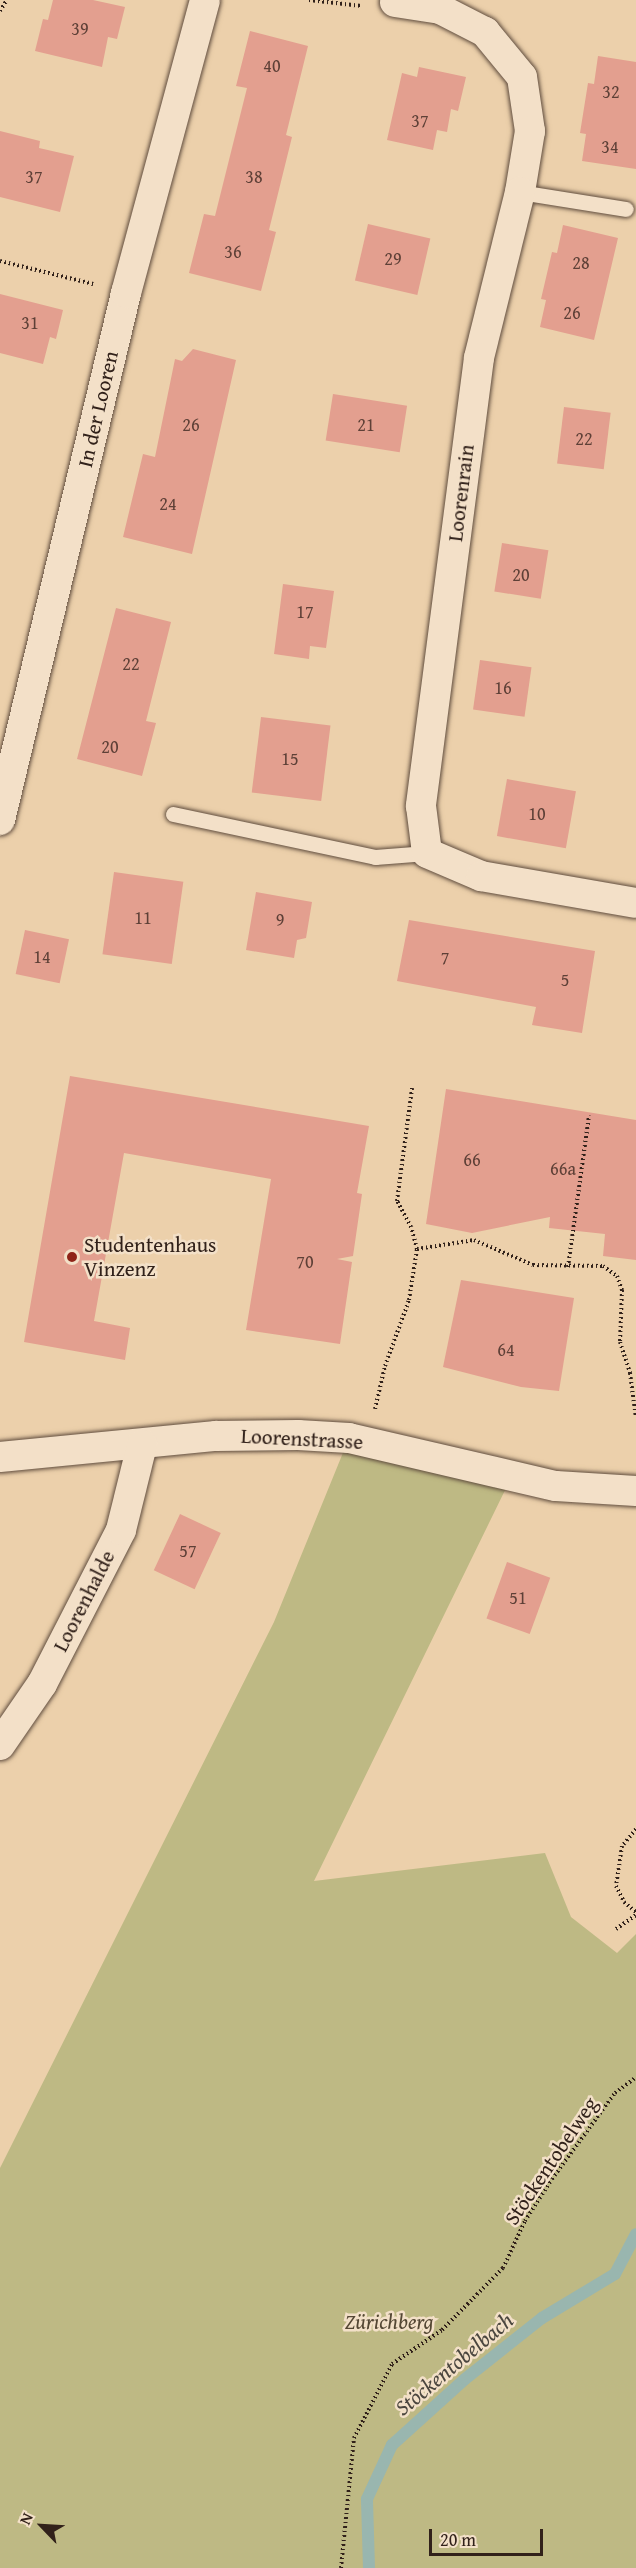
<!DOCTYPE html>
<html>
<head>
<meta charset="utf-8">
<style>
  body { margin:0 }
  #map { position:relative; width:636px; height:2568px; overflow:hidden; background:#ecd0ab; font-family:"Gentium Book Plus",serif }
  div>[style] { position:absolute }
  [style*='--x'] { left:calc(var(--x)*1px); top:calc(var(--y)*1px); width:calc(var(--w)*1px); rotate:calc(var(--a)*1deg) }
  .green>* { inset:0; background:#beb984 }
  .stream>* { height:12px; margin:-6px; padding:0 6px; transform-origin:6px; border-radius:6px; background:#99b6af }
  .building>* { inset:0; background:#e39f8f; transform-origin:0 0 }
  .path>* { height:4px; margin-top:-2px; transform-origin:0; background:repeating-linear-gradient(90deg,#31211a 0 1.5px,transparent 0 4.5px) }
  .roads { filter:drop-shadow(0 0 2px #604d3e) drop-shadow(0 0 2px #604d3e) }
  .service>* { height:15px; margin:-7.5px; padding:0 7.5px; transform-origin:7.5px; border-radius:7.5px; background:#f3e0c8 }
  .minor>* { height:30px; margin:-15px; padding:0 15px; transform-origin:15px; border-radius:15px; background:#f3e0c8 }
  .dots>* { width:16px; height:16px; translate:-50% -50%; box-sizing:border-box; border:3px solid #f3e0c8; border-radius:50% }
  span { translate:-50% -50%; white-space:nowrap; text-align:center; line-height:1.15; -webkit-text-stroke:5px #f3e0c8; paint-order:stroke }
  .number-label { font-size:18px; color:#5e4037 }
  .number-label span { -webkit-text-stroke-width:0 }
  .street-label { font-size:21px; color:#31211a }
  .poi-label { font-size:21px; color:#31211a }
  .left { translate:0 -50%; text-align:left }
  .park-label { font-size:21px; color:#544734; font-style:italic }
  .water-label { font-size:22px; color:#4b463f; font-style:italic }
  .north { position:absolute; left:12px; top:2496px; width:60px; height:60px; -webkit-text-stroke:4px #f3e0c8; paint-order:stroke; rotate:295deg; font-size:16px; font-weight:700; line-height:24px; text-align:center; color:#31211a }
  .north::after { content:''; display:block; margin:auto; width:21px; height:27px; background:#31211a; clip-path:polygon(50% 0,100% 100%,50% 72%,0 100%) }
  .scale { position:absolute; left:429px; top:2529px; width:114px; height:27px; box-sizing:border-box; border:3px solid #31211a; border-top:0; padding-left:8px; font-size:18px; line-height:21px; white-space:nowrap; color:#31211a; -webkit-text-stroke:4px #f3e0c8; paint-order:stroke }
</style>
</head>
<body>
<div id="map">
  <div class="green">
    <div style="clip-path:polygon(349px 1438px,512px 1476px,314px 1881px,545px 1853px,571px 1917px,617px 1953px,636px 1934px,636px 2568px,0 2568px,0 2168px,274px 1622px)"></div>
  </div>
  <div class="stream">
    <div style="--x:369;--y:2568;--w:69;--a:-91.7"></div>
    <div style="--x:367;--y:2499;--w:60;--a:-65.2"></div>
    <div style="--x:392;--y:2445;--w:98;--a:-42.1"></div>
    <div style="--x:465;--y:2379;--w:98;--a:-38.4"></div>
    <div style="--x:542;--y:2318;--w:85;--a:-31.1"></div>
    <div style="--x:615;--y:2274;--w:45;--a:-62.3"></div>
  </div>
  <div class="building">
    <div style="clip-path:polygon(53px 0,93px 0,125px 7px,117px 39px,108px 37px,102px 67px,35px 51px,43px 19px,48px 20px)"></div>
    <div style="clip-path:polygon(250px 31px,308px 46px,286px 135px,292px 137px,269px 230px,276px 232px,261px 291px,189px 273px,204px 214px,215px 216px,247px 88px,236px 86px)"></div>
    <div style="clip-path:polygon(598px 56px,636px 62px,636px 169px,582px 161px,586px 134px,580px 133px,588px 83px,594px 84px)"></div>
    <div style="clip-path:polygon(419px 67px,466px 77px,458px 111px,451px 109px,447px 132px,437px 130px,433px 150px,387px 140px,402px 73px,417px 77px)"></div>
    <div style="clip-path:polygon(0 131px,40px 141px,39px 148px,74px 156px,60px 212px,0 197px)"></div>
    <div style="left:368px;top:224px;width:64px;height:58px;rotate:13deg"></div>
    <div style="clip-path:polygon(563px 225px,618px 238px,594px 340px,540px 327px,546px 300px,541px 299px,552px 252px,557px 253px)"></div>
    <div style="clip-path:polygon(0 294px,63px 310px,56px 339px,50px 337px,43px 364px,0 353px)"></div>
    <div style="clip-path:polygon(193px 349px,236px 360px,192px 554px,123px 537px,143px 454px,155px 457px,175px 359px,182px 361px)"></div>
    <div style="left:333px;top:394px;width:75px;height:47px;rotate:9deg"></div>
    <div style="left:564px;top:407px;width:47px;height:57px;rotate:7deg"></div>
    <div style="left:502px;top:543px;width:47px;height:49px;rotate:9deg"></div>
    <div style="clip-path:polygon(283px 584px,334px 591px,326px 648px,310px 646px,309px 659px,274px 654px)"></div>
    <div style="clip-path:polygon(116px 608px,171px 622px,146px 721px,156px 723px,142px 776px,77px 759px)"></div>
    <div style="left:480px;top:660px;width:52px;height:50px;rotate:8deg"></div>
    <div style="left:261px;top:717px;width:70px;height:76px;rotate:7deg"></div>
    <div style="left:507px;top:779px;width:70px;height:58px;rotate:10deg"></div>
    <div style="left:114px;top:872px;width:70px;height:83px;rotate:8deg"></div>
    <div style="clip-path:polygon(256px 892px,312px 902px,306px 938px,297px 940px,294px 958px,246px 950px)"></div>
    <div style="clip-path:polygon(409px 920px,595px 951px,582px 1033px,532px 1025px,536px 1007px,397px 981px)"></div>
    <div style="left:25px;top:930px;width:45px;height:45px;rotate:12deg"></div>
    <div style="clip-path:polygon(70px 1076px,369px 1126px,357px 1193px,362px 1194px,353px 1256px,337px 1259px,352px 1262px,340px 1344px,246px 1330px,271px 1179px,124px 1153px,94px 1321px,130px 1328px,125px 1360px,24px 1342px)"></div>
    <div style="clip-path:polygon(446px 1089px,636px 1120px,636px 1260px,603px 1256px,605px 1234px,549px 1228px,550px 1217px,472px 1233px,426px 1224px)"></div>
    <div style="clip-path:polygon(461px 1280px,574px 1298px,559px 1391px,521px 1387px,443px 1367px)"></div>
    <div style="left:180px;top:1514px;width:45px;height:62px;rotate:25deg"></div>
    <div style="left:507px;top:1562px;width:46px;height:60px;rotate:20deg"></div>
  </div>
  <div class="path">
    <div style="--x:309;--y:0;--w:53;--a:6.5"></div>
    <div style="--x:0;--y:11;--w:13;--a:-58"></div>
    <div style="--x:0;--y:261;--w:96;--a:13.9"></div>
    <div style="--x:417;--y:1249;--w:58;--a:-9"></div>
    <div style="--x:474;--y:1240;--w:64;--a:23"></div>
    <div style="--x:533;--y:1265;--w:70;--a:0.8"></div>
    <div style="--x:603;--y:1266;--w:17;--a:36"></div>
    <div style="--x:617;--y:1276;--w:15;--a:70"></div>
    <div style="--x:622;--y:1290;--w:52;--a:92.2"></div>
    <div style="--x:620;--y:1342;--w:33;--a:72"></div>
    <div style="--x:630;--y:1373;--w:45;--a:82.4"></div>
    <div style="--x:568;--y:1267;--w:153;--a:-82.1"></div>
    <div style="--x:375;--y:1409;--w:44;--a:-76.9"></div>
    <div style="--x:385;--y:1366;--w:70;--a:-70"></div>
    <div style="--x:409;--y:1300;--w:52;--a:-81.1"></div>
    <div style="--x:417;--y:1249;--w:23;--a:-105"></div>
    <div style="--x:411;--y:1227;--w:30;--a:-118"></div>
    <div style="--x:397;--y:1201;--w:114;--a:-82.4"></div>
    <div style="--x:636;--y:1829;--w:22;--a:129"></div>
    <div style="--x:622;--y:1846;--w:40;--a:98.5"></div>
    <div style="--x:616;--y:1886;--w:18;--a:63"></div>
    <div style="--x:624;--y:1902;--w:16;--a:40"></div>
    <div style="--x:616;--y:1929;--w:24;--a:-35"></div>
    <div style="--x:341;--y:2568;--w:131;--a:-84.3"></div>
    <div style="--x:354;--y:2438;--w:83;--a:-62.8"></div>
    <div style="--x:392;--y:2364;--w:60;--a:-34.2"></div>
    <div style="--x:442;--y:2330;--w:87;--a:-45.5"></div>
    <div style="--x:503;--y:2268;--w:52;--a:-64.9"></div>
    <div style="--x:525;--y:2221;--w:50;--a:-57.3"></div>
    <div style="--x:552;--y:2179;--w:107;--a:-53.8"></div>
    <div style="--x:615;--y:2093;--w:26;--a:-37"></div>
  </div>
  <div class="roads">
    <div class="service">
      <div style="--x:520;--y:192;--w:107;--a:9.1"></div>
      <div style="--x:173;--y:814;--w:207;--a:12"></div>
      <div style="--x:375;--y:857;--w:52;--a:-4.4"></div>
    </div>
    <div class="minor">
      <div style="--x:395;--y:2;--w:46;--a:8.8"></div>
      <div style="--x:440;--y:9;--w:51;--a:27.1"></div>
      <div style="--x:485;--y:32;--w:58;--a:50.6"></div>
      <div style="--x:522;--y:77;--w:55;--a:81.6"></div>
      <div style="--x:530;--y:131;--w:62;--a:99.3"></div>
      <div style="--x:520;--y:192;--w:171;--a:103.9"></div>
      <div style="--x:479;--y:358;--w:452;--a:97.4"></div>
      <div style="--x:421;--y:806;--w:47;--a:82.7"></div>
      <div style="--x:427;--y:853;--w:59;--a:23.1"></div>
      <div style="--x:481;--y:876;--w:157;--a:9.9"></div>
      <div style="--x:0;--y:820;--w:542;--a:-76.55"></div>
      <div style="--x:126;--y:293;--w:303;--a:-74.9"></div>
      <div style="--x:0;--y:1457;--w:217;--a:-5.6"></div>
      <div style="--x:216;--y:1436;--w:82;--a:-0.7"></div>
      <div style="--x:298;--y:1435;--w:51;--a:3.4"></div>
      <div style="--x:349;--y:1438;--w:212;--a:13.1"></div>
      <div style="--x:556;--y:1486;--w:80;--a:3.6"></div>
      <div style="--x:0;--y:1745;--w:74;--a:-55.5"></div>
      <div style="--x:42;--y:1684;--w:173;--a:-62.8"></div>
      <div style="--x:121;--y:1530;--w:88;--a:-76.1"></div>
    </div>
  </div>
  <div class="dots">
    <div style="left:72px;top:1257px;background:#8f2418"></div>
  </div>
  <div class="number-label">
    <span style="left:80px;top:29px">39</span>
    <span style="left:272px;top:66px">40</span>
    <span style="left:611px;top:92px">32</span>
    <span style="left:420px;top:121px">37</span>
    <span style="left:610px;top:147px">34</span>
    <span style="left:34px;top:177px">37</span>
    <span style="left:254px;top:177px">38</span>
    <span style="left:233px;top:252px">36</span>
    <span style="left:393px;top:259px">29</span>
    <span style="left:581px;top:263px">28</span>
    <span style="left:572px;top:313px">26</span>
    <span style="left:30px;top:323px">31</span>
    <span style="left:191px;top:425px">26</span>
    <span style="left:366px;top:425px">21</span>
    <span style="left:584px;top:439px">22</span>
    <span style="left:168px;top:504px">24</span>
    <span style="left:521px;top:575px">20</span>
    <span style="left:305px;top:612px">17</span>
    <span style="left:131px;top:664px">22</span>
    <span style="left:503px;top:688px">16</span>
    <span style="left:110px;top:747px">20</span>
    <span style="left:290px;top:759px">15</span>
    <span style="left:537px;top:814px">10</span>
    <span style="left:143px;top:918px">11</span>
    <span style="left:280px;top:920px">9</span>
    <span style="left:42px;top:957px">14</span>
    <span style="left:445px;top:958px">7</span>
    <span style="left:565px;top:980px">5</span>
    <span style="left:472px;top:1160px">66</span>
    <span style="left:563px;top:1169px">66a</span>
    <span style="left:305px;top:1262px">70</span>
    <span style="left:506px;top:1350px">64</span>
    <span style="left:188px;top:1551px">57</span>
    <span style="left:518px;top:1598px">51</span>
  </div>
  <div class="street-label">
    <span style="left:98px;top:409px;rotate:-77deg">In der Looren</span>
    <span style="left:461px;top:493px;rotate:-83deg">Loorenrain</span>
    <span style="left:302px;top:1439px;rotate:3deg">Loorenstrasse</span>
    <span style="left:84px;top:1601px;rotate:-63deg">Loorenhalde</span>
    <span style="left:551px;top:2161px;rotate:-56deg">Stöckentobelweg</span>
  </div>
  <div class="poi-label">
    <span class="left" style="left:84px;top:1257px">Studentenhaus<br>Vinzenz</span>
  </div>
  <div class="park-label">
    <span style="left:389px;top:2322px">Zürichberg</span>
  </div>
  <div class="water-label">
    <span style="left:454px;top:2364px;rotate:-40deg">Stöckentobelbach</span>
  </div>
  <div class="north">N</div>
  <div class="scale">20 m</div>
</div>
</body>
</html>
